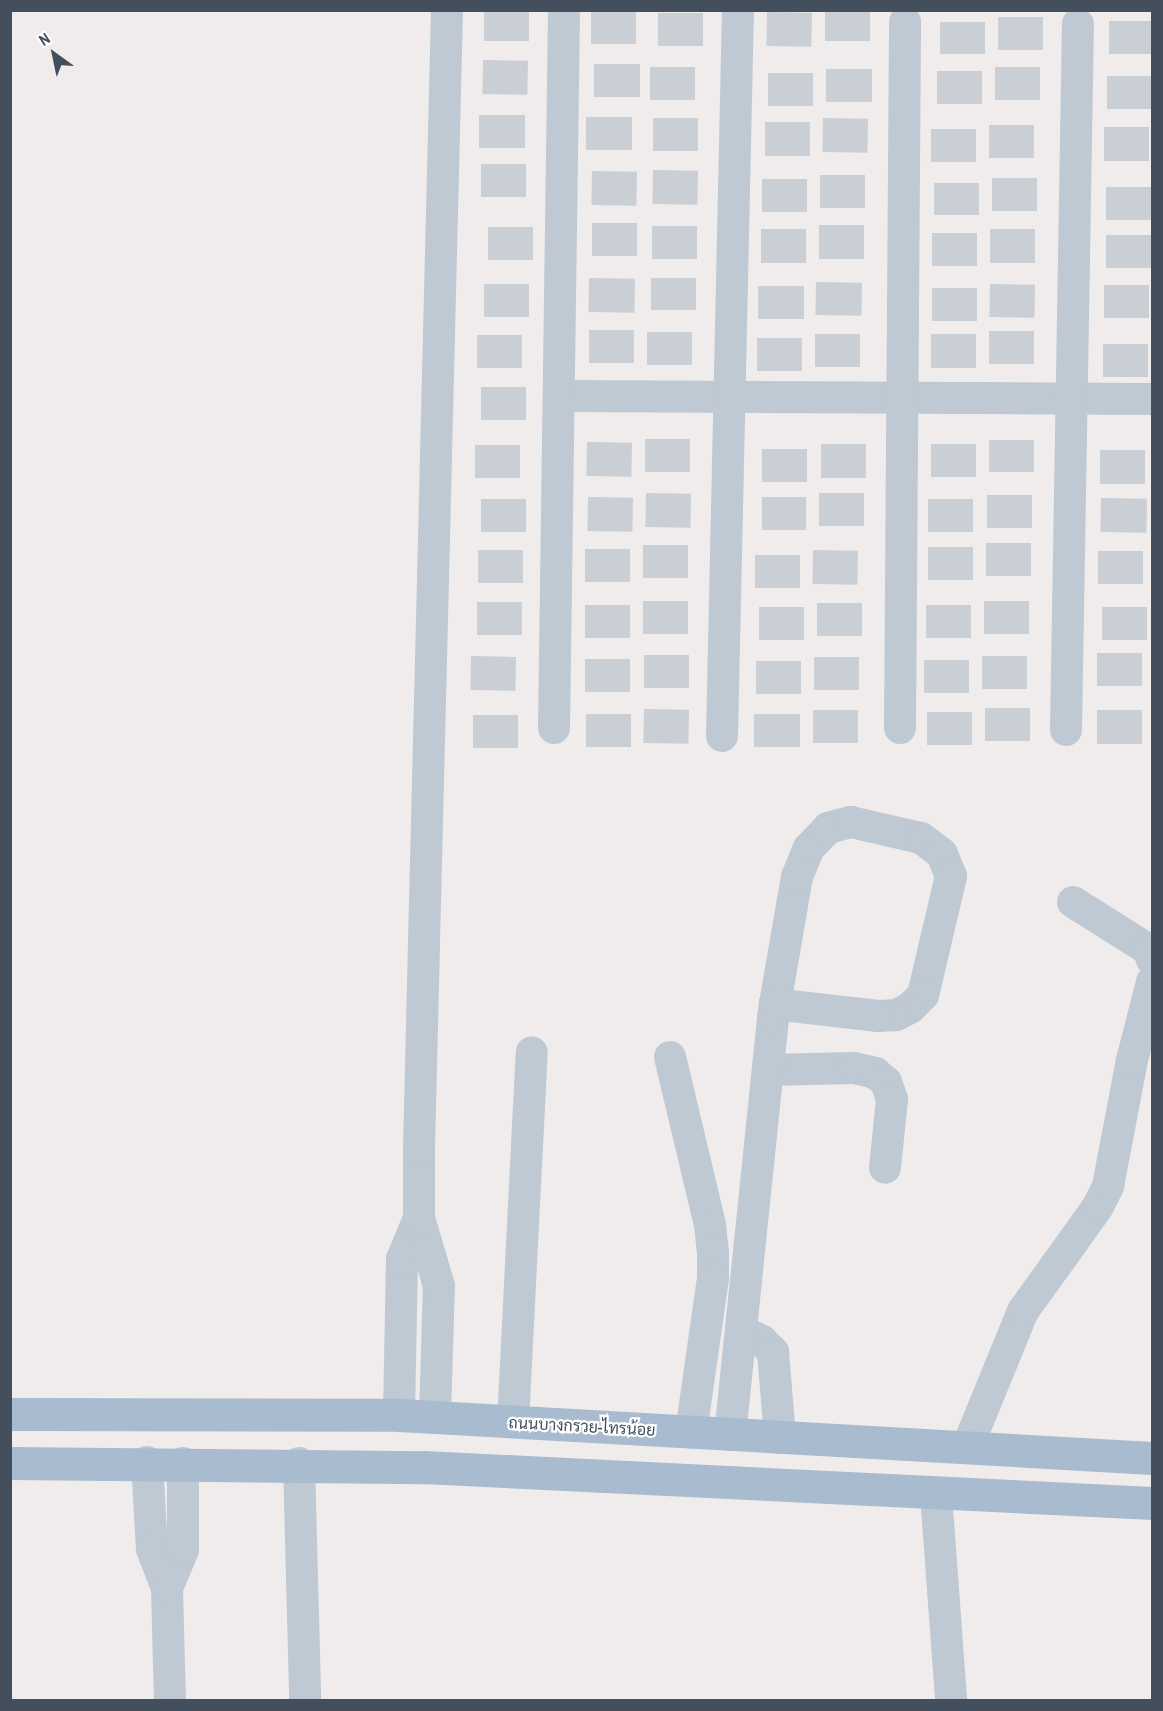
<!DOCTYPE html>
<html>
<head>
<meta charset="utf-8">
<style>
  body { margin:0 }
  #map { position:relative; width:1163px; height:1711px; overflow:hidden; background:#f0ecec; font-family:"Archivo Narrow",Sarabun,sans-serif }
  div>[style] { position:absolute }
  [style*='--x'] { left:calc(var(--x)*1px); top:calc(var(--y)*1px); width:calc(var(--w)*1px); rotate:calc(var(--a)*1deg) }
  .building>* { inset:0; background:#caced5; transform-origin:0 0 }
  .minor>* { height:32px; margin:-16px; padding:0 16px; transform-origin:16px; border-radius:16px; background:#bec9d4 }
  .major>* { height:33px; margin:-16.5px; padding:0 16.5px; transform-origin:16.5px; border-radius:16.5px; background:#a9bbcf }
  span { translate:-50% -50%; white-space:nowrap; text-align:center; line-height:1.15; -webkit-text-stroke:4.5px #fff; paint-order:stroke }
  .street-label { font-size:16px; color:#434f5c }
  .frame { position:absolute; inset:0; border:12px solid #434f5c; pointer-events:none }
  .north { position:absolute; left:24px; top:24px; width:60px; height:60px; -webkit-text-stroke:4px #fff; paint-order:stroke; rotate:327deg; font-size:16px; font-weight:700; line-height:24px; text-align:center; color:#434f5c }
  .north::after { content:''; display:block; margin:auto; width:21px; height:27px; background:#434f5c; clip-path:polygon(50% 0,100% 100%,50% 72%,0 100%) }
</style>
</head>
<body>
<div id="map">
  <div class="building">
    <div style="left:484px;top:10px;width:45px;height:31px"></div>
    <div style="left:825px;top:10px;width:45px;height:31px"></div>
    <div style="left:591px;top:12px;width:45px;height:32px"></div>
    <div style="left:767px;top:12px;width:45px;height:34px;rotate:1deg"></div>
    <div style="left:658px;top:13px;width:45px;height:33px"></div>
    <div style="left:998px;top:17px;width:45px;height:33px"></div>
    <div style="left:1109px;top:21px;width:43px;height:33px"></div>
    <div style="left:940px;top:22px;width:45px;height:32px"></div>
    <div style="left:483px;top:60px;width:45px;height:34px;rotate:1deg"></div>
    <div style="left:594px;top:64px;width:46px;height:33px"></div>
    <div style="left:650px;top:67px;width:45px;height:33px"></div>
    <div style="left:995px;top:67px;width:45px;height:33px"></div>
    <div style="left:826px;top:69px;width:46px;height:33px"></div>
    <div style="left:937px;top:71px;width:45px;height:33px"></div>
    <div style="left:768px;top:73px;width:45px;height:33px"></div>
    <div style="left:1107px;top:76px;width:45px;height:33px"></div>
    <div style="left:479px;top:115px;width:46px;height:33px"></div>
    <div style="left:586px;top:117px;width:46px;height:33px"></div>
    <div style="left:653px;top:118px;width:45px;height:33px"></div>
    <div style="left:823px;top:118px;width:45px;height:34px;rotate:1deg"></div>
    <div style="left:765px;top:122px;width:45px;height:34px"></div>
    <div style="left:989px;top:125px;width:45px;height:33px"></div>
    <div style="left:1104px;top:127px;width:45px;height:34px"></div>
    <div style="left:931px;top:129px;width:45px;height:33px"></div>
    <div style="left:481px;top:164px;width:45px;height:33px"></div>
    <div style="left:653px;top:170px;width:45px;height:34px;rotate:1deg"></div>
    <div style="left:592px;top:171px;width:45px;height:34px;rotate:1deg"></div>
    <div style="left:820px;top:175px;width:45px;height:33px"></div>
    <div style="left:992px;top:178px;width:45px;height:33px"></div>
    <div style="left:762px;top:179px;width:45px;height:33px"></div>
    <div style="left:934px;top:183px;width:45px;height:32px"></div>
    <div style="left:1106px;top:187px;width:45px;height:33px"></div>
    <div style="left:592px;top:223px;width:45px;height:33px"></div>
    <div style="left:819px;top:225px;width:45px;height:34px"></div>
    <div style="left:652px;top:226px;width:45px;height:33px"></div>
    <div style="left:488px;top:227px;width:45px;height:33px"></div>
    <div style="left:761px;top:229px;width:45px;height:34px"></div>
    <div style="left:990px;top:229px;width:45px;height:34px"></div>
    <div style="left:932px;top:233px;width:45px;height:33px"></div>
    <div style="left:1106px;top:235px;width:45px;height:33px"></div>
    <div style="left:589px;top:278px;width:46px;height:34px;rotate:1deg"></div>
    <div style="left:651px;top:278px;width:45px;height:32px"></div>
    <div style="left:816px;top:282px;width:46px;height:33px;rotate:1deg"></div>
    <div style="left:484px;top:284px;width:45px;height:33px"></div>
    <div style="left:990px;top:284px;width:45px;height:33px;rotate:1deg"></div>
    <div style="left:1104px;top:285px;width:45px;height:33px"></div>
    <div style="left:758px;top:286px;width:46px;height:33px"></div>
    <div style="left:932px;top:288px;width:45px;height:33px"></div>
    <div style="left:589px;top:330px;width:45px;height:33px"></div>
    <div style="left:989px;top:331px;width:45px;height:33px"></div>
    <div style="left:647px;top:332px;width:45px;height:33px"></div>
    <div style="left:815px;top:334px;width:45px;height:33px"></div>
    <div style="left:931px;top:334px;width:45px;height:34px"></div>
    <div style="left:477px;top:335px;width:45px;height:33px"></div>
    <div style="left:757px;top:338px;width:45px;height:33px"></div>
    <div style="left:1103px;top:344px;width:45px;height:33px"></div>
    <div style="left:481px;top:387px;width:45px;height:33px"></div>
    <div style="left:645px;top:439px;width:45px;height:33px"></div>
    <div style="left:989px;top:440px;width:45px;height:32px"></div>
    <div style="left:587px;top:442px;width:45px;height:34px;rotate:1deg"></div>
    <div style="left:821px;top:444px;width:45px;height:34px"></div>
    <div style="left:931px;top:444px;width:45px;height:33px"></div>
    <div style="left:475px;top:445px;width:45px;height:33px"></div>
    <div style="left:762px;top:449px;width:45px;height:33px"></div>
    <div style="left:1100px;top:450px;width:45px;height:34px"></div>
    <div style="left:646px;top:493px;width:45px;height:34px;rotate:1deg"></div>
    <div style="left:819px;top:493px;width:45px;height:33px"></div>
    <div style="left:987px;top:495px;width:45px;height:33px"></div>
    <div style="left:588px;top:497px;width:45px;height:34px;rotate:1deg"></div>
    <div style="left:762px;top:497px;width:44px;height:33px"></div>
    <div style="left:1101px;top:498px;width:46px;height:34px;rotate:1deg"></div>
    <div style="left:481px;top:499px;width:45px;height:33px"></div>
    <div style="left:928px;top:499px;width:45px;height:33px"></div>
    <div style="left:986px;top:543px;width:45px;height:33px"></div>
    <div style="left:643px;top:545px;width:45px;height:33px"></div>
    <div style="left:928px;top:547px;width:45px;height:33px"></div>
    <div style="left:585px;top:549px;width:45px;height:33px"></div>
    <div style="left:478px;top:550px;width:45px;height:33px"></div>
    <div style="left:813px;top:550px;width:45px;height:34px;rotate:1deg"></div>
    <div style="left:1098px;top:551px;width:45px;height:33px"></div>
    <div style="left:755px;top:555px;width:45px;height:33px"></div>
    <div style="left:643px;top:601px;width:45px;height:33px"></div>
    <div style="left:984px;top:601px;width:45px;height:33px"></div>
    <div style="left:477px;top:602px;width:45px;height:33px"></div>
    <div style="left:817px;top:603px;width:45px;height:33px"></div>
    <div style="left:585px;top:605px;width:45px;height:33px"></div>
    <div style="left:926px;top:605px;width:45px;height:33px"></div>
    <div style="left:759px;top:607px;width:45px;height:33px"></div>
    <div style="left:1102px;top:607px;width:45px;height:33px"></div>
    <div style="left:1097px;top:653px;width:45px;height:33px"></div>
    <div style="left:644px;top:655px;width:45px;height:33px"></div>
    <div style="left:471px;top:656px;width:45px;height:34px;rotate:1deg"></div>
    <div style="left:982px;top:656px;width:45px;height:33px"></div>
    <div style="left:814px;top:657px;width:45px;height:33px"></div>
    <div style="left:585px;top:659px;width:45px;height:33px"></div>
    <div style="left:924px;top:660px;width:45px;height:33px"></div>
    <div style="left:756px;top:661px;width:45px;height:33px"></div>
    <div style="left:985px;top:708px;width:45px;height:33px"></div>
    <div style="left:644px;top:709px;width:45px;height:34px;rotate:1deg"></div>
    <div style="left:813px;top:710px;width:45px;height:33px"></div>
    <div style="left:1097px;top:710px;width:45px;height:34px"></div>
    <div style="left:927px;top:712px;width:45px;height:33px"></div>
    <div style="left:586px;top:714px;width:45px;height:33px"></div>
    <div style="left:754px;top:714px;width:46px;height:33px"></div>
    <div style="left:473px;top:715px;width:45px;height:33px"></div>
  </div>
  <div class="minor">
    <div style="--x:560;--y:396;--w:592;--a:0.29"></div>
    <div style="--x:554;--y:728;--w:713;--a:-89.2"></div>
    <div style="--x:900;--y:728;--w:706;--a:-89.59"></div>
    <div style="--x:1066;--y:730;--w:706;--a:-89.03"></div>
    <div style="--x:722;--y:736;--w:725;--a:-88.74"></div>
    <div style="--x:1073;--y:902;--w:90;--a:32.3"></div>
    <div style="--x:1149;--y:950;--w:10;--a:73"></div>
    <div style="--x:670;--y:1057;--w:173;--a:76.6"></div>
    <div style="--x:710;--y:1225;--w:27;--a:84"></div>
    <div style="--x:713;--y:1252;--w:26;--a:90"></div>
    <div style="--x:713;--y:1278;--w:156;--a:98.1"></div>
    <div style="--x:768;--y:1070;--w:86;--a:-1.3"></div>
    <div style="--x:854;--y:1068;--w:22;--a:13"></div>
    <div style="--x:875;--y:1073;--w:14;--a:39"></div>
    <div style="--x:886;--y:1082;--w:18;--a:71"></div>
    <div style="--x:892;--y:1099;--w:69;--a:95.8"></div>
    <div style="--x:741;--y:1331;--w:23;--a:25"></div>
    <div style="--x:762;--y:1341;--w:16;--a:45"></div>
    <div style="--x:773;--y:1352;--w:86;--a:85.3"></div>
    <div style="--x:399;--y:1415;--w:156;--a:-88.9"></div>
    <div style="--x:402;--y:1259;--w:44;--a:-67.5"></div>
    <div style="--x:435;--y:1417;--w:131;--a:-88.3"></div>
    <div style="--x:439;--y:1286;--w:71;--a:-106.4"></div>
    <div style="--x:419;--y:1218;--w:71;--a:-90"></div>
    <div style="--x:419;--y:1147;--w:1137;--a:-88.59"></div>
    <div style="--x:513;--y:1422;--w:370;--a:-87.1"></div>
    <div style="--x:730;--y:1435;--w:420;--a:-84.1"></div>
    <div style="--x:773;--y:1017;--w:13;--a:-81"></div>
    <div style="--x:775;--y:1004;--w:129;--a:-80.2"></div>
    <div style="--x:797;--y:877;--w:31;--a:-68"></div>
    <div style="--x:809;--y:848;--w:28;--a:-46"></div>
    <div style="--x:828;--y:828;--w:24;--a:-15"></div>
    <div style="--x:851;--y:822;--w:72;--a:12.9"></div>
    <div style="--x:921;--y:838;--w:26;--a:37"></div>
    <div style="--x:942;--y:854;--w:24;--a:68"></div>
    <div style="--x:951;--y:876;--w:122;--a:103.2"></div>
    <div style="--x:923;--y:995;--w:18;--a:135"></div>
    <div style="--x:910;--y:1008;--w:16;--a:153"></div>
    <div style="--x:896;--y:1015;--w:18;--a:177"></div>
    <div style="--x:878;--y:1016;--w:104;--a:-173.4"></div>
    <div style="--x:967;--y:1448;--w:148;--a:-67.8"></div>
    <div style="--x:1023;--y:1311;--w:127;--a:-54.3"></div>
    <div style="--x:1097;--y:1208;--w:25;--a:-63"></div>
    <div style="--x:1108;--y:1186;--w:128;--a:-79.2"></div>
    <div style="--x:1132;--y:1060;--w:81;--a:-75.6"></div>
    <div style="--x:147;--y:1462;--w:87;--a:86.7"></div>
    <div style="--x:152;--y:1549;--w:42;--a:69"></div>
    <div style="--x:167;--y:1588;--w:112;--a:88.5"></div>
    <div style="--x:299;--y:1463;--w:237;--a:88.5"></div>
    <div style="--x:936;--y:1494;--w:207;--a:85.8"></div>
    <div style="--x:167;--y:1588;--w:41;--a:-67.2"></div>
    <div style="--x:183;--y:1550;--w:87;--a:-90"></div>
  </div>
  <div class="major">
    <div style="--x:10;--y:1414;--w:389;--a:0.1"></div>
    <div style="--x:399;--y:1415;--w:754;--a:3.27"></div>
    <div style="--x:10;--y:1463;--w:414;--a:0.6"></div>
    <div style="--x:424;--y:1467;--w:729;--a:2.83"></div>
  </div>
  <div class="street-label">
    <span style="left:582px;top:1426px;rotate:3deg">ถนนบางกรวย-ไทรน้อย</span>
  </div>
  <div class="frame"></div>
  <div class="north">N</div>
</div>
</body>
</html>
